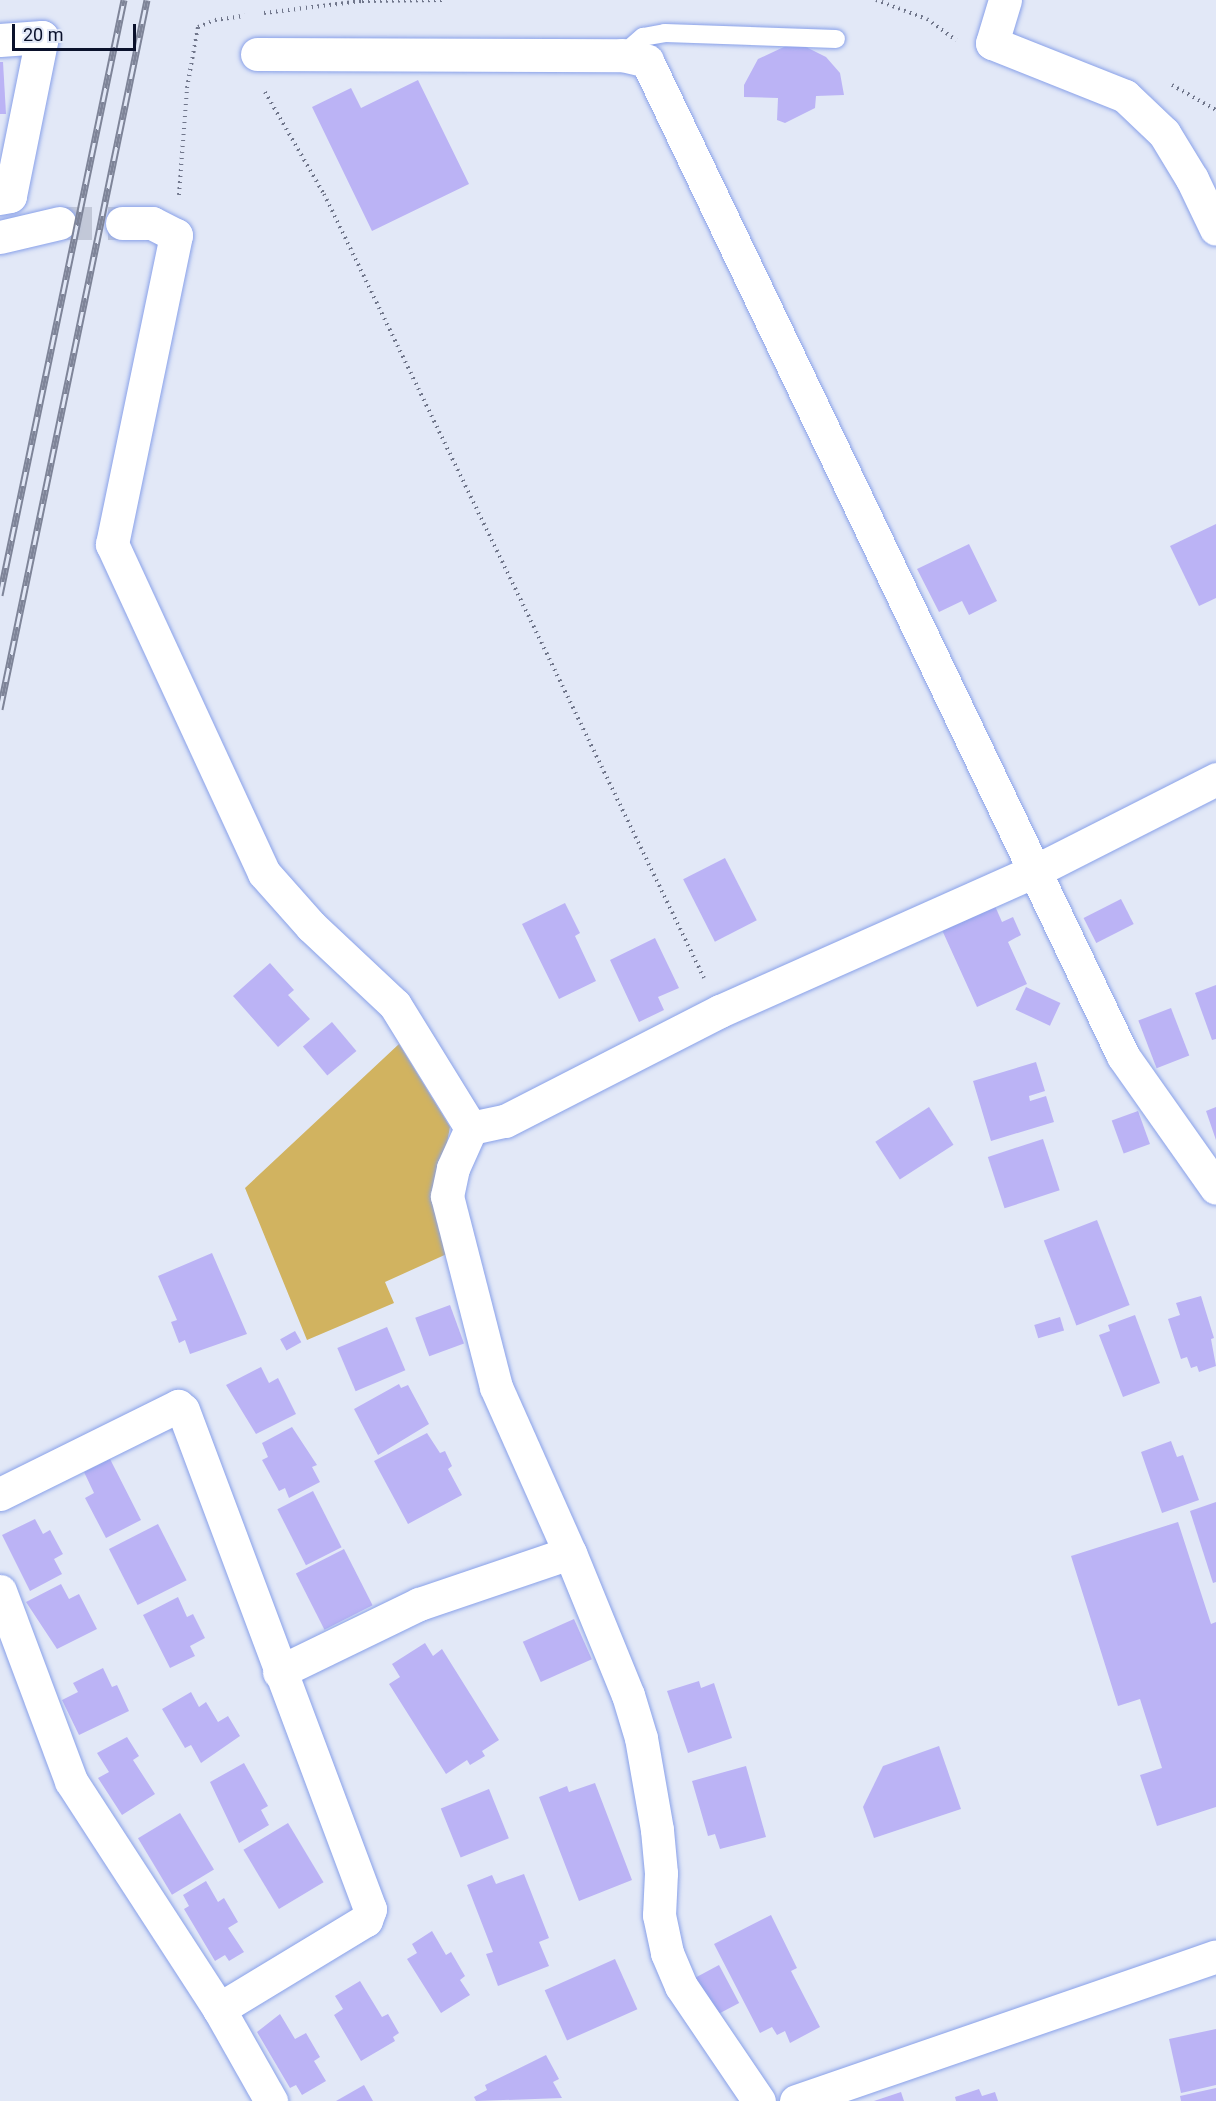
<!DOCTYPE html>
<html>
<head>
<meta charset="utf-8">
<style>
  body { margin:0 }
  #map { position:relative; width:1216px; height:2101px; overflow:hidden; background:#e2e8f7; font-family:Roboto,sans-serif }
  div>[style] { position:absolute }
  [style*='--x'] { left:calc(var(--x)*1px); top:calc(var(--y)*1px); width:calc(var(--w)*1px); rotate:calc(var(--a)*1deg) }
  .green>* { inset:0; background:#d1b360 }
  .building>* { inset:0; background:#bbb3f5; transform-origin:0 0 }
  .minor-tunnel>* { height:33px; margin-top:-16.5px; transform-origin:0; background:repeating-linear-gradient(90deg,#c2c8d8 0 33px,transparent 0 49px) }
  .path>* { height:4px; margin-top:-2px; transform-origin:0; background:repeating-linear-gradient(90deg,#70768b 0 1.5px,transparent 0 6px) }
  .roads { filter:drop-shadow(0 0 2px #89a1e9) drop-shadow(0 0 2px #89a1e9) }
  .service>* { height:18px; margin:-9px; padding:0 9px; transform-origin:9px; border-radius:9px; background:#fff }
  .minor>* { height:33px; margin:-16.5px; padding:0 16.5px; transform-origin:16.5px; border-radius:16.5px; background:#fff }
  .rail>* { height:7px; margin-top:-3.5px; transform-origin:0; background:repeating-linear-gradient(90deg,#e2e8f7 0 14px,#7e8498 0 28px); box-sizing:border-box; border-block:2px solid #7e8498 }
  span { translate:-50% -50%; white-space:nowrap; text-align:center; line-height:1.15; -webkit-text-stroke:5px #e2e8f7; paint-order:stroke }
  .scale { position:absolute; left:12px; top:24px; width:124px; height:27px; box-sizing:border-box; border:3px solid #0a112b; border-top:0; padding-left:8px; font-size:18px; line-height:21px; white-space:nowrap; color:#0a112b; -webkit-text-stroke:4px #e2e8f7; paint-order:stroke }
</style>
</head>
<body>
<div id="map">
  <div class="green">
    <div style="clip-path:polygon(399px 1044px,450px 1127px,438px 1190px,449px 1253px,385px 1282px,394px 1303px,307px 1340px,245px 1188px)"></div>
  </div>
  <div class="building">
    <div style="clip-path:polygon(788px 45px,806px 47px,826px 57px,840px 73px,844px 95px,816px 96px,815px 108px,785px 123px,777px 120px,778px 98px,744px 97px,744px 85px,758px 59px)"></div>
    <div style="clip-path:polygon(0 62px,3px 62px,6px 114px,0 114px)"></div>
    <div style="clip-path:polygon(418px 80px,469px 184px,372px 231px,312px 107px,351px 88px,361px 108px)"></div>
    <div style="clip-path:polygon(1216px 524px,1216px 598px,1199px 606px,1170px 546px)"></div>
    <div style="clip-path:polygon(969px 544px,997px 601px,969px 615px,962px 601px,939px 612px,917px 569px)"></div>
    <div style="left:725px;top:858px;width:70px;height:47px;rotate:63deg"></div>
    <div style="left:1121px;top:899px;width:28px;height:42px;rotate:63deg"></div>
    <div style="clip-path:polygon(565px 903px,580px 933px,575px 936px,596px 981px,559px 999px,522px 924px)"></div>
    <div style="clip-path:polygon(995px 906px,1002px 922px,1013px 917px,1021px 935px,1008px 942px,1027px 984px,977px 1007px,942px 930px)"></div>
    <div style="clip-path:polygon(655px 938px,679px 988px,658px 997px,664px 1010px,639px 1022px,610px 960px)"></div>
    <div style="clip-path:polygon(270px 963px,294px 990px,288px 995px,310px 1019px,278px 1047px,233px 996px)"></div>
    <div style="clip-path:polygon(1216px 985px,1216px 1039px,1212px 1040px,1195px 993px)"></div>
    <div style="left:1026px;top:987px;width:38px;height:25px;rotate:25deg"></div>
    <div style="left:1171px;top:1008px;width:51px;height:35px;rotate:69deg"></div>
    <div style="left:332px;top:1022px;width:38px;height:38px;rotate:50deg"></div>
    <div style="clip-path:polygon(1036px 1062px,1045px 1091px,1029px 1096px,1030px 1101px,1046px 1096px,1054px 1122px,991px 1141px,973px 1081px)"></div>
    <div style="left:929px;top:1107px;width:45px;height:64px;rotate:57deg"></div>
    <div style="clip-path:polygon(1216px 1107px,1216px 1140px,1206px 1111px)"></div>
    <div style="left:1138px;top:1111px;width:35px;height:28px;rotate:70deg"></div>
    <div style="left:1043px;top:1139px;width:54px;height:58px;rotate:72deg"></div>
    <div style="left:1097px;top:1220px;width:91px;height:57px;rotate:69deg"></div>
    <div style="clip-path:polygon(212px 1253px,247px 1334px,190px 1354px,185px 1340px,179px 1343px,171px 1322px,177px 1320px,158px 1276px)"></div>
    <div style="clip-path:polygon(1201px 1296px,1214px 1338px,1211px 1339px,1216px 1366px,1199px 1372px,1197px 1366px,1191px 1368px,1187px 1357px,1181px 1359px,1168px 1319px,1180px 1315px,1176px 1303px)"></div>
    <div style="left:450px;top:1305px;width:41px;height:37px;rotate:70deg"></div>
    <div style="clip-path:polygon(1135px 1315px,1160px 1383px,1123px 1397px,1099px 1335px,1110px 1331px,1108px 1325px)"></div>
    <div style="left:1060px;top:1317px;width:14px;height:27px;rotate:73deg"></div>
    <div style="left:387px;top:1327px;width:47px;height:54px;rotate:67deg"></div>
    <div style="left:295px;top:1331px;width:13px;height:17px;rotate:61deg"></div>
    <div style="clip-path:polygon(261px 1367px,269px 1383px,278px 1378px,296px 1414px,256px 1434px,226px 1385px)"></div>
    <div style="clip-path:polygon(399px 1384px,401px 1388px,408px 1385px,429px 1424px,378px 1455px,354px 1409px)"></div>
    <div style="clip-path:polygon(292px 1427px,317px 1465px,312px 1467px,320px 1482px,289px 1498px,285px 1488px,279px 1491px,262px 1460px,268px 1457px,262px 1443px)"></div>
    <div style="clip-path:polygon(427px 1433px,440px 1453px,445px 1451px,452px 1466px,448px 1469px,462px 1495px,408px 1524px,374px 1461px)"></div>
    <div style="clip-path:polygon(1171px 1441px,1177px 1457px,1183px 1455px,1199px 1500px,1162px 1513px,1141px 1452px)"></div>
    <div style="clip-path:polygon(110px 1459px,141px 1520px,106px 1538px,85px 1498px,94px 1493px,84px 1472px)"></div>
    <div style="left:313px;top:1491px;width:63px;height:40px;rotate:63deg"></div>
    <div style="clip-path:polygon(1216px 1502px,1216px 1582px,1213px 1583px,1190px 1511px)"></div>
    <div style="clip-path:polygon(35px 1519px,43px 1534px,50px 1530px,63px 1554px,54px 1559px,62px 1574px,30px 1591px,2px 1535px)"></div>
    <div style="clip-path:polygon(1178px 1522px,1211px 1624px,1216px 1622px,1216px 1807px,1157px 1826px,1140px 1775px,1162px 1768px,1140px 1699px,1118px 1706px,1071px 1556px)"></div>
    <div style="left:158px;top:1524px;width:63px;height:55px;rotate:63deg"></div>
    <div style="left:344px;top:1549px;width:63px;height:54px;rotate:63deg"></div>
    <div style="clip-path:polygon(61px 1584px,69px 1599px,79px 1594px,97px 1629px,57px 1649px,26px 1602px)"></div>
    <div style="clip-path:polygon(178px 1597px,187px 1617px,193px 1614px,205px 1638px,190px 1646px,195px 1656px,170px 1668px,143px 1615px)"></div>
    <div style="left:574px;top:1619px;width:44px;height:56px;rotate:66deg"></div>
    <div style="clip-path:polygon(425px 1643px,433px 1656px,442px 1649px,499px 1740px,482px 1751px,485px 1756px,470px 1765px,467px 1760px,446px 1774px,389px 1684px,400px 1677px,392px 1664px)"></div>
    <div style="clip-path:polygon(103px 1668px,112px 1687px,117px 1685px,129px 1711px,79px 1735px,62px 1700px,78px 1692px,73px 1683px)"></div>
    <div style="clip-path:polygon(699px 1681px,701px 1688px,714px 1683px,732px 1738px,688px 1753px,667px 1691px)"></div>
    <div style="clip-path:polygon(191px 1692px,199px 1707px,206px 1702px,218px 1722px,228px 1716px,240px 1736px,201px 1763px,191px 1745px,185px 1748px,162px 1709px)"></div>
    <div style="clip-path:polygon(127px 1737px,139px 1756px,133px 1760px,155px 1794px,122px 1815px,98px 1778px,109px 1772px,97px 1753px)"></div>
    <div style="clip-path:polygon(939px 1746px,961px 1809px,874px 1838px,863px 1807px,883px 1766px)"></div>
    <div style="clip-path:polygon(244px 1763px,268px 1806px,261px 1810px,269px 1825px,239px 1843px,210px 1782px)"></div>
    <div style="clip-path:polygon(746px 1766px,766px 1837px,720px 1849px,715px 1834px,708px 1836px,692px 1781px)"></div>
    <div style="clip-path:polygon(595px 1783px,632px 1880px,579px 1901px,539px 1797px,567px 1786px,569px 1792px)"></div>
    <div style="left:489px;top:1789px;width:53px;height:52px;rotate:68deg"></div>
    <div style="left:180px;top:1813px;width:66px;height:49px;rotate:59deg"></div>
    <div style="left:288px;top:1823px;width:69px;height:52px;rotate:59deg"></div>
    <div style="clip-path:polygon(524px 1874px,549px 1938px,539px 1942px,549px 1966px,498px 1986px,486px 1954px,493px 1952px,467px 1885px,492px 1875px,496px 1884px)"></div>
    <div style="clip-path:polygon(206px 1881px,218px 1902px,224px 1898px,238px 1922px,228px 1928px,244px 1952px,229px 1961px,225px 1955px,215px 1961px,184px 1909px,189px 1906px,183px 1895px)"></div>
    <div style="clip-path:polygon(771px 1915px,797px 1968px,791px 1971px,820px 2027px,790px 2043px,785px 2031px,777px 2035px,772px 2027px,760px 2033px,714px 1944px)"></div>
    <div style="clip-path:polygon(432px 1931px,446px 1955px,451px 1952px,465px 1976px,460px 1980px,470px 1995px,441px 2013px,407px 1959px,417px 1953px,412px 1944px)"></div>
    <div style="left:615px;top:1959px;width:55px;height:77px;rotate:66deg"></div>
    <div style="left:719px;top:1965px;width:43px;height:28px;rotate:62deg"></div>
    <div style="clip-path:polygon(360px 1981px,382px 2017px,388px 2014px,399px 2033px,393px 2037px,395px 2041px,361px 2061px,334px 2015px,343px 2009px,335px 1996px)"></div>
    <div style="clip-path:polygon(280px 2014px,295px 2039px,306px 2033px,320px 2057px,314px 2061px,326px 2081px,302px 2095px,296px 2085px,290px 2088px,257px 2032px)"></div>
    <div style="clip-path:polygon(1216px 2029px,1216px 2085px,1181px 2093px,1169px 2039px)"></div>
    <div style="clip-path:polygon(546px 2055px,559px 2079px,553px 2082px,562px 2098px,476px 2101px,474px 2097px,487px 2090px,485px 2085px)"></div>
    <div style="clip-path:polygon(364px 2085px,373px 2101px,336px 2101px)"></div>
    <div style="clip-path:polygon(1216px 2088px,1216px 2101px,1181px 2101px,1180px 2096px)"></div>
    <div style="clip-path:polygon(979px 2089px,982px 2096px,995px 2092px,998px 2101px,956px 2101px,955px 2097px)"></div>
    <div style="clip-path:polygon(901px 2092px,904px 2101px,874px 2101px)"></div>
  </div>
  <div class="minor-tunnel">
    <div style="--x:59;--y:223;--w:63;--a:0"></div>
  </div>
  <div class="path">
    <div style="--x:876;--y:0;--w:54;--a:20.4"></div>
    <div style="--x:927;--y:19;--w:36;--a:36"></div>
    <div style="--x:264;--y:13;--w:99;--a:-7"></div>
    <div style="--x:362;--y:1;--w:81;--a:-0.7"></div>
    <div style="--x:1172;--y:85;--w:51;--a:29.6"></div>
    <div style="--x:265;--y:92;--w:118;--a:60"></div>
    <div style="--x:324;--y:194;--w:871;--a:64.14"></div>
    <div style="--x:179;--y:195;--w:107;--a:-85.7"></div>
    <div style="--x:187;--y:88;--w:62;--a:-79.8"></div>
    <div style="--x:198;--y:27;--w:18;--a:-22"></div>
    <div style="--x:215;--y:20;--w:30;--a:-8"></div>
  </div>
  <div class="roads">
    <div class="service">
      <div style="--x:622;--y:55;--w:28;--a:-41"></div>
      <div style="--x:643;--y:37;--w:22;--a:-10"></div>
      <div style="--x:665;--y:33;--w:171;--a:2"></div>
    </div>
    <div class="minor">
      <div style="--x:1005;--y:0;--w:45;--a:106.8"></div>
      <div style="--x:992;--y:43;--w:143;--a:21.7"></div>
      <div style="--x:1125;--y:96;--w:54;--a:43.5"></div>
      <div style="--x:1164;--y:133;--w:54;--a:58.7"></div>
      <div style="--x:1192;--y:179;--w:55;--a:64.4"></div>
      <div style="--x:0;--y:40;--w:42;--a:-4.1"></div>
      <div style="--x:42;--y:37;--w:162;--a:101.4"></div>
      <div style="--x:10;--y:196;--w:10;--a:169"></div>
      <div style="--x:257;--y:54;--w:365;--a:0.2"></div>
      <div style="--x:622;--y:55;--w:26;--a:13"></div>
      <div style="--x:647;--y:61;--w:1103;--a:64.43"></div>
      <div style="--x:1123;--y:1056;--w:161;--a:54.8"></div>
      <div style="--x:122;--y:223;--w:30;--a:0"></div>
      <div style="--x:152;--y:223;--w:27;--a:27"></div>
      <div style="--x:176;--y:235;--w:316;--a:101.7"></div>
      <div style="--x:112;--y:544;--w:362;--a:65.2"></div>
      <div style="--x:264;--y:873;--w:71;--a:48.4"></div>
      <div style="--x:311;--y:926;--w:115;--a:43.2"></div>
      <div style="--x:395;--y:1005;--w:145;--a:58.3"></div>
      <div style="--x:471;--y:1128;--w:35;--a:-12"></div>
      <div style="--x:505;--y:1121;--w:242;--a:-27.1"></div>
      <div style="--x:720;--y:1011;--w:347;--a:-24"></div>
      <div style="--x:1037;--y:870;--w:201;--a:-26.9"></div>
      <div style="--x:0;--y:237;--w:61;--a:-13.3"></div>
      <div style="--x:471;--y:1128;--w:44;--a:114.2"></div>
      <div style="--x:453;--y:1168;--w:29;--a:102"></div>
      <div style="--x:447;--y:1196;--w:197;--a:75.6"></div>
      <div style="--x:496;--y:1387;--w:182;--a:66"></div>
      <div style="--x:570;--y:1553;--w:153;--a:67.8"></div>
      <div style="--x:628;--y:1695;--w:45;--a:73.2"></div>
      <div style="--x:641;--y:1738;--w:93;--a:80.1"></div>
      <div style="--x:657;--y:1830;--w:43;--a:84.7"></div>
      <div style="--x:661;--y:1873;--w:42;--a:92.7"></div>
      <div style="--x:659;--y:1915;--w:39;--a:78"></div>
      <div style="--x:667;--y:1953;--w:36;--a:67"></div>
      <div style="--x:681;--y:1986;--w:139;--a:55.9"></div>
      <div style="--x:0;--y:1494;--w:199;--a:-26.3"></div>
      <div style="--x:178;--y:1406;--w:6;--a:39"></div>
      <div style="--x:183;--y:1410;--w:533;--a:69.46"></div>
      <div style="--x:370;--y:1909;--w:12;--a:110"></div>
      <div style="--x:366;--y:1920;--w:172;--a:148.8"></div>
      <div style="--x:0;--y:1591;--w:203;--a:69.5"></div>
      <div style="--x:71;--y:1781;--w:272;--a:57"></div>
      <div style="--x:219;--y:2009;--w:106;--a:60.5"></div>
      <div style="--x:279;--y:1672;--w:156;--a:-25.9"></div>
      <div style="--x:419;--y:1604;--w:159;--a:-18.7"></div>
      <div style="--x:796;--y:2101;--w:444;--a:-19"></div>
    </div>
  </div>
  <div class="rail">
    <div style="--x:0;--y:595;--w:608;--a:-78.23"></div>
    <div style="--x:0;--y:709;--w:724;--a:-78.29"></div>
  </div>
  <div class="scale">20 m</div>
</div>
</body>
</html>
